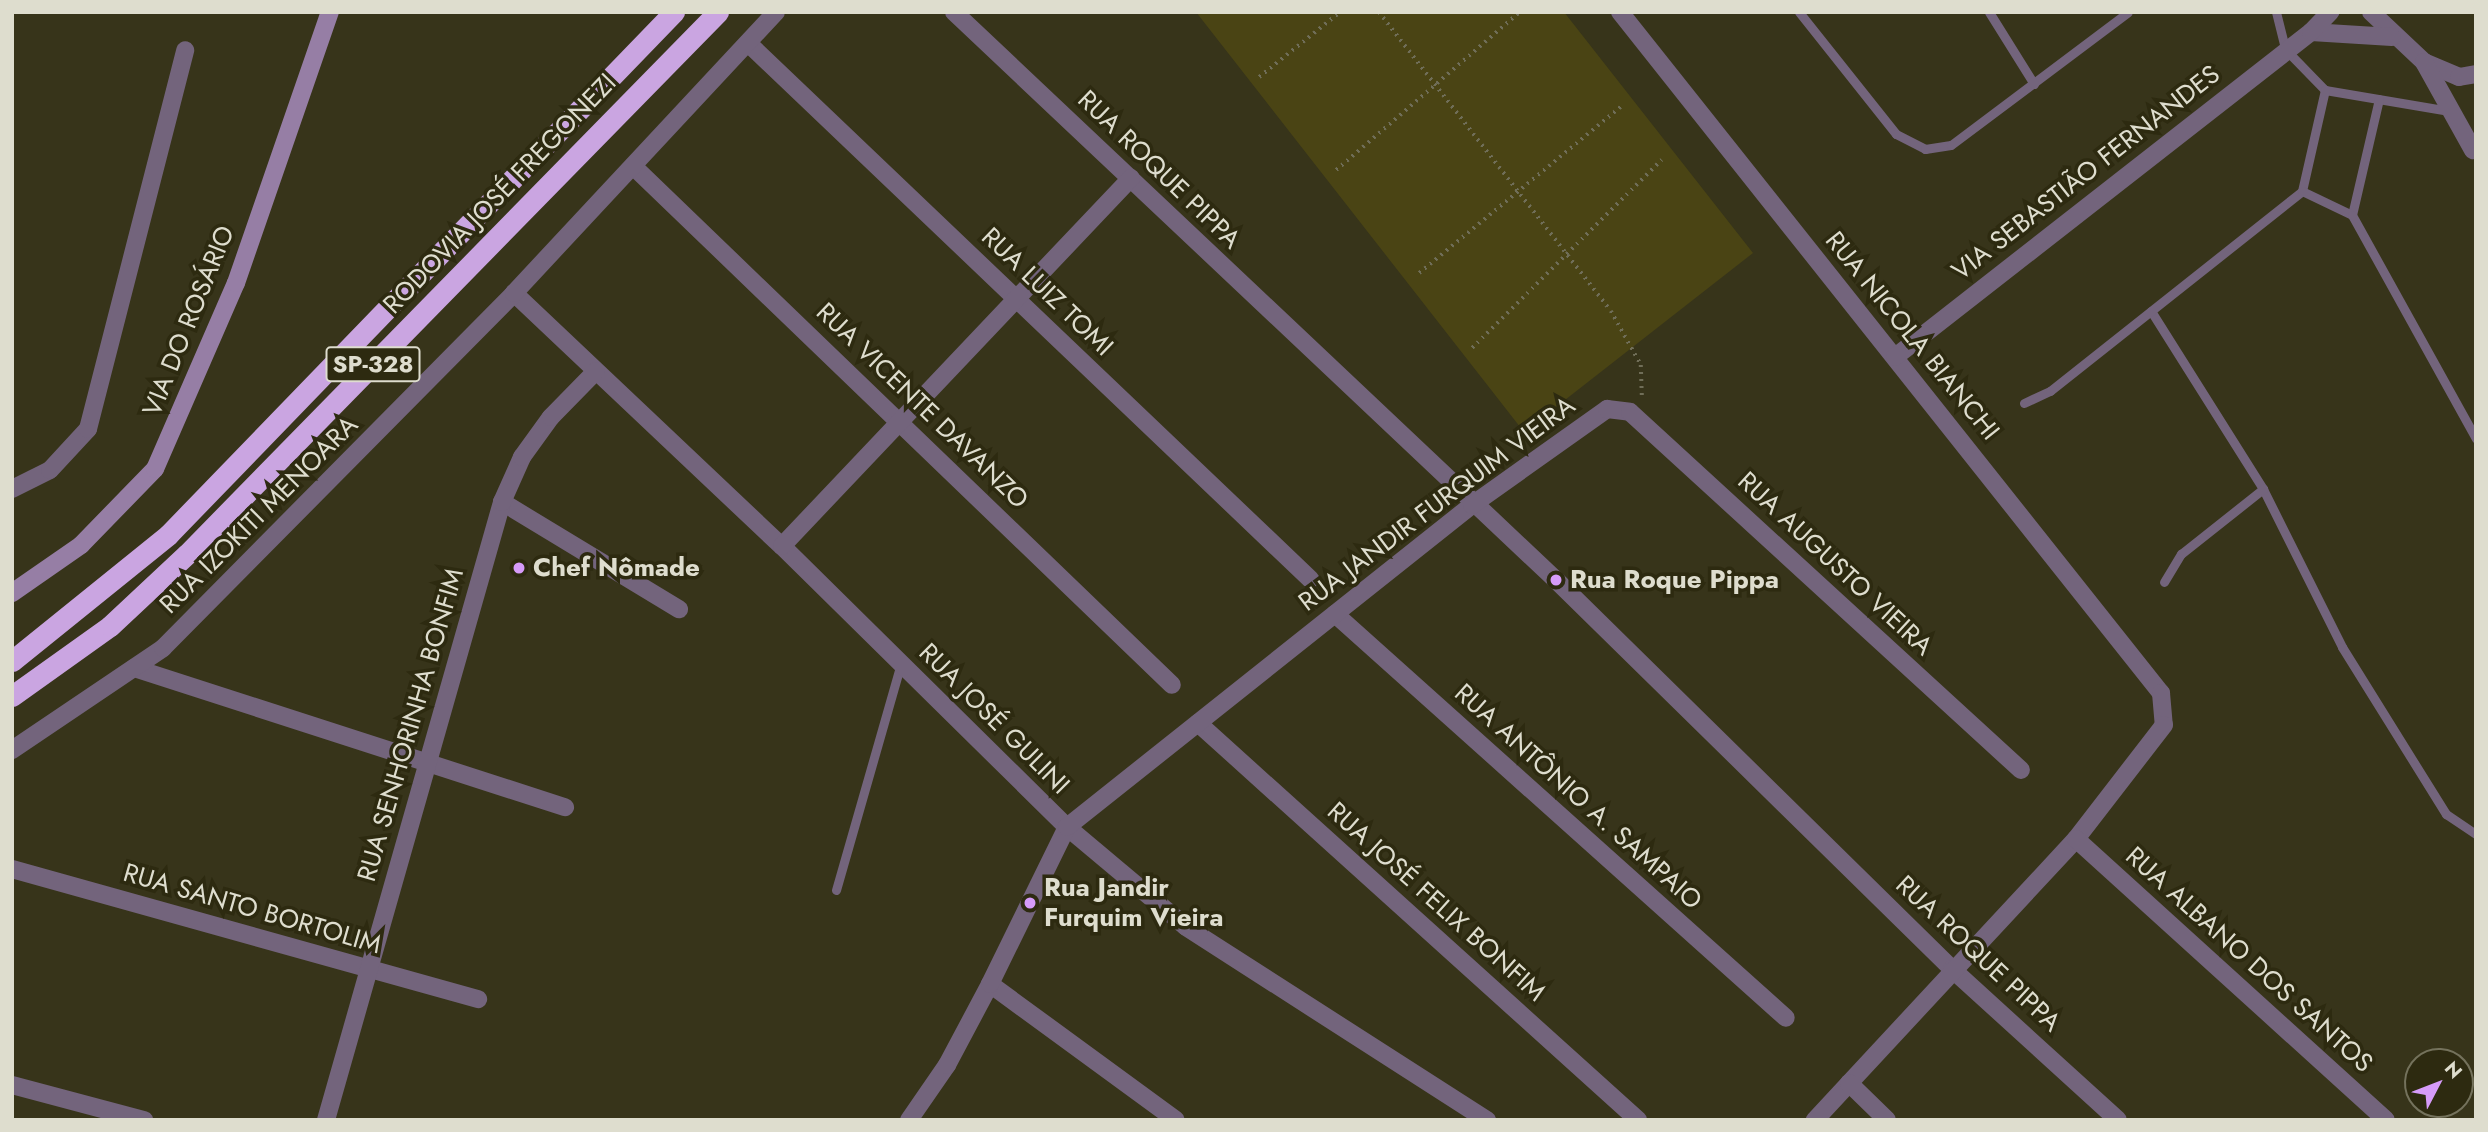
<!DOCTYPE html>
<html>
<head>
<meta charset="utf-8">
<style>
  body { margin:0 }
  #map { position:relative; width:2488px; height:1132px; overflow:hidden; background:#37341a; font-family:Jost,sans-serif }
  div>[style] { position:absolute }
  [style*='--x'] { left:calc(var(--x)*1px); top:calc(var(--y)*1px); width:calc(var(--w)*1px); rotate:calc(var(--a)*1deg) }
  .green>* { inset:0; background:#4a4414 }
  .path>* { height:3.5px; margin-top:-1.75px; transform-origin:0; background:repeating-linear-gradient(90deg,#706e58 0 2px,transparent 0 7px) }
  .lane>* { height:9px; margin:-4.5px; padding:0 4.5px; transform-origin:4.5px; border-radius:4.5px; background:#73647c }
  .street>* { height:18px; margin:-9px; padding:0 9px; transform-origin:9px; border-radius:9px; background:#73647c }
  .secondary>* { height:18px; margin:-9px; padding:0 9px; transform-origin:9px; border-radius:9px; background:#967ea5 }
  .highway>* { height:21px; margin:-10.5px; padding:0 10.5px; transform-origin:10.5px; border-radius:10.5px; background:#caa5e1 }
  .dots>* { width:19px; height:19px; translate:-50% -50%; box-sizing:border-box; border:4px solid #2d2a10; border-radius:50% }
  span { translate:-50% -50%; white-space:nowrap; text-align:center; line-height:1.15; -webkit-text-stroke:7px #2d2a10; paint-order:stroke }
  .shield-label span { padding:2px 5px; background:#2d2a10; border:2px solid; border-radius:5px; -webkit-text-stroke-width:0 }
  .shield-label { font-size:24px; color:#deddce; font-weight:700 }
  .street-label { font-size:26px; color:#deddce }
  .poi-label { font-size:26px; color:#deddce; font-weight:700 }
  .left { translate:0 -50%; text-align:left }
  .frame { position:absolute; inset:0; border:14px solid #deddce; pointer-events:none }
  .north { position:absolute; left:2404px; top:1048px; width:70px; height:70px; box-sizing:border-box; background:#2d2a10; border:2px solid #74725c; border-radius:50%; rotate:48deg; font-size:19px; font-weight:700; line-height:28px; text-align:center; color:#deddce }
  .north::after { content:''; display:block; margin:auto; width:24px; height:32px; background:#d69bf9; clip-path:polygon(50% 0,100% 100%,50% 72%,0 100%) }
</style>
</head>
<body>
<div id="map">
  <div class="green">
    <div style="clip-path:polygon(1196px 12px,1564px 12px,1753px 253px,1524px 432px)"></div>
  </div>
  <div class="path">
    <div style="--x:1379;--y:12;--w:378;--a:52.2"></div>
    <div style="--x:1611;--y:311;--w:62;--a:60.9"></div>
    <div style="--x:1641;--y:365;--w:34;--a:88"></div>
    <div style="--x:1259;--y:77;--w:104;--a:-38.7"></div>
    <div style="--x:1336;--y:170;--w:243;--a:-40.7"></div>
    <div style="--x:1419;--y:273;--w:264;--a:-39.5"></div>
    <div style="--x:1472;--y:348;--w:267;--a:-44.8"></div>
  </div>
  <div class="lane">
    <div style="--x:1799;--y:12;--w:156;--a:51.5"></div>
    <div style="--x:1896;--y:134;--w:33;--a:27"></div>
    <div style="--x:1925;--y:149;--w:26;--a:-9"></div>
    <div style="--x:1951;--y:145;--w:221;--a:-36.9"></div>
    <div style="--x:1989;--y:12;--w:85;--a:58"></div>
    <div style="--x:2276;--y:12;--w:38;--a:76"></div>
    <div style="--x:2285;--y:49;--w:57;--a:45.7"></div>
    <div style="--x:2325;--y:90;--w:126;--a:9.6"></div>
    <div style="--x:2302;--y:191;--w:104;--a:-77.2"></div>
    <div style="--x:2352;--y:215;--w:119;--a:-76.9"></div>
    <div style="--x:2151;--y:311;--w:210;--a:57.8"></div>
    <div style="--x:2263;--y:489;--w:177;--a:63.4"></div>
    <div style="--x:2342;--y:647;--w:197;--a:58.1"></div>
    <div style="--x:2446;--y:814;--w:36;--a:34"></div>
    <div style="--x:2024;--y:403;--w:29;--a:-25"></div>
    <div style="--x:2050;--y:391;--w:322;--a:-38.4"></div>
    <div style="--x:2302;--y:191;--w:55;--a:25.6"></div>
    <div style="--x:2352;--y:215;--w:256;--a:61"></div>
    <div style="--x:2164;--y:582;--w:33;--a:-59"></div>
    <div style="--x:2181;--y:554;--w:105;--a:-38.4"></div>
    <div style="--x:836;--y:890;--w:235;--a:-74"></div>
  </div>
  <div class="street">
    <div style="--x:954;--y:12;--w:828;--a:43.34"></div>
    <div style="--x:1556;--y:580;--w:555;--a:44.49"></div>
    <div style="--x:1952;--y:969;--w:224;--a:42.3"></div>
    <div style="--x:1620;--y:12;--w:870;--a:51.54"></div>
    <div style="--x:2161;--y:693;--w:32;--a:85"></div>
    <div style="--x:2164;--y:725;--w:144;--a:127.7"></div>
    <div style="--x:2076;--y:839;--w:384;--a:132.9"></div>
    <div style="--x:2371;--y:12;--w:73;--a:43.3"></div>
    <div style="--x:2424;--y:62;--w:38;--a:23"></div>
    <div style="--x:2459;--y:77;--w:17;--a:-10"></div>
    <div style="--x:2311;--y:32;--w:81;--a:3.5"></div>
    <div style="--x:748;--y:43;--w:777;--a:43.64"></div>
    <div style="--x:2424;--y:62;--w:101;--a:60.9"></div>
    <div style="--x:633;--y:166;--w:748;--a:43.92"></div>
    <div style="--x:514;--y:293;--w:369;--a:43.4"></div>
    <div style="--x:782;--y:546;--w:400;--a:44.6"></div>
    <div style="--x:1067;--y:827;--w:155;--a:40"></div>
    <div style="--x:1186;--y:927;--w:358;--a:32.7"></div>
    <div style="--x:1895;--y:357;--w:528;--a:-38"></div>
    <div style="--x:2311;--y:32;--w:28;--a:-46"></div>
    <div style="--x:12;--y:489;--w:42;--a:-26.6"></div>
    <div style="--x:50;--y:470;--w:56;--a:-47.2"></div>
    <div style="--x:88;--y:429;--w:391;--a:-75.6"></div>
    <div style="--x:502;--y:502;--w:207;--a:31.2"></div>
    <div style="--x:782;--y:546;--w:507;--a:-46.52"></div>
    <div style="--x:1335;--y:614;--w:605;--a:41.85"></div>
    <div style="--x:134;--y:668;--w:453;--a:17.9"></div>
    <div style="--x:1198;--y:723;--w:593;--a:42.06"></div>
    <div style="--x:12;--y:750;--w:182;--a:-34"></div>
    <div style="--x:163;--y:648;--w:499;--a:-45.3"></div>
    <div style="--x:514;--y:293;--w:384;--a:-47"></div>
    <div style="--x:2076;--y:839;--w:418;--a:42.2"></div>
    <div style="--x:12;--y:869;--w:484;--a:15.6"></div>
    <div style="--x:990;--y:984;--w:230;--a:36.2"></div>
    <div style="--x:1849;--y:1083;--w:53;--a:44.2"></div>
    <div style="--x:12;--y:1085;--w:137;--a:14.9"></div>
    <div style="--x:326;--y:1120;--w:643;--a:-74.1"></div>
    <div style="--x:502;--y:502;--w:49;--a:-66"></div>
    <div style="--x:522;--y:457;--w:49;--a:-54.1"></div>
    <div style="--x:551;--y:417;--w:64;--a:-45.6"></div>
    <div style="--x:909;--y:1120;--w:67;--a:-55.4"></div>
    <div style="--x:947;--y:1065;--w:92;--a:-62"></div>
    <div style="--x:990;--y:984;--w:175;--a:-63.9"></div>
    <div style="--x:1067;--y:827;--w:517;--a:-38.49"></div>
    <div style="--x:1472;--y:505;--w:166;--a:-35.4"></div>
    <div style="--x:1607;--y:409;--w:23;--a:7"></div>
    <div style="--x:1630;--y:412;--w:530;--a:42.48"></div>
  </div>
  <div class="secondary">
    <div style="--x:12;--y:593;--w:84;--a:-34.8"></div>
    <div style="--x:81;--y:545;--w:106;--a:-45.8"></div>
    <div style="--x:155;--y:469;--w:203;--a:-66.5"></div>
    <div style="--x:236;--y:283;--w:287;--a:-70.9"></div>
  </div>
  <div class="highway">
    <div style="--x:12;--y:661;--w:201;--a:-38.9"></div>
    <div style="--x:168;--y:535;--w:728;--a:-45.95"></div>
    <div style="--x:12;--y:696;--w:120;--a:-35.5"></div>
    <div style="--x:110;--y:626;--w:105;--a:-43.1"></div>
    <div style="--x:187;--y:554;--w:759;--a:-45.59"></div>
  </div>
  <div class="dots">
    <div style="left:519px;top:568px;background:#d69bf9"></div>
    <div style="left:1556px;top:580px;background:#d69bf9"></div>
    <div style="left:1030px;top:903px;background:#d69bf9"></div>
  </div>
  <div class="shield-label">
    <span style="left:373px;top:364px">SP-328</span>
  </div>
  <div class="street-label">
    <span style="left:1159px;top:170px;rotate:44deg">RUA ROQUE PIPPA</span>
    <span style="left:2086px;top:173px;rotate:-38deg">VIA SEBASTIÃO FERNANDES</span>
    <span style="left:500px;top:194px;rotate:-46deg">RODOVIA JOSÉ FREGONEZI</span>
    <span style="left:1047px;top:292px;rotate:44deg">RUA LUIZ TOMI</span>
    <span style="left:189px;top:321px;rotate:-68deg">VIA DO ROSÁRIO</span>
    <span style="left:1912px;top:336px;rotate:51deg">RUA NICOLA BIANCHI</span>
    <span style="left:922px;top:406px;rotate:44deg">RUA VICENTE DAVANZO</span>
    <span style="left:1437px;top:504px;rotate:-37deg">RUA JANDIR FURQUIM VIEIRA</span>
    <span style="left:259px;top:515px;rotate:-45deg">RUA IZOKITI MENOARA</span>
    <span style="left:1835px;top:564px;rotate:43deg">RUA AUGUSTO VIEIRA</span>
    <span style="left:994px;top:719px;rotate:45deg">RUA JOSÉ GULINI</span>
    <span style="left:411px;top:725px;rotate:-74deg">RUA SENHORINHA BONFIM</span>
    <span style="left:1578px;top:797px;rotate:42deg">RUA ANTÔNIO A. SAMPAIO</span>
    <span style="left:1436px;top:902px;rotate:42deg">RUA JOSÉ FELIX BONFIM</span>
    <span style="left:252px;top:909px;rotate:16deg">RUA SANTO BORTOLIM</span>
    <span style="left:1978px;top:954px;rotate:43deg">RUA ROQUE PIPPA</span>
    <span style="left:2249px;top:960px;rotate:42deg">RUA ALBANO DOS SANTOS</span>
  </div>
  <div class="poi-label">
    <span class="left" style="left:533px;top:568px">Chef Nômade</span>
    <span class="left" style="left:1570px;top:580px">Rua Roque Pippa</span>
    <span class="left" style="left:1044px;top:903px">Rua Jandir<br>Furquim Vieira</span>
  </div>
  <div class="frame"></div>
  <div class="north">N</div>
</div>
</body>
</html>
